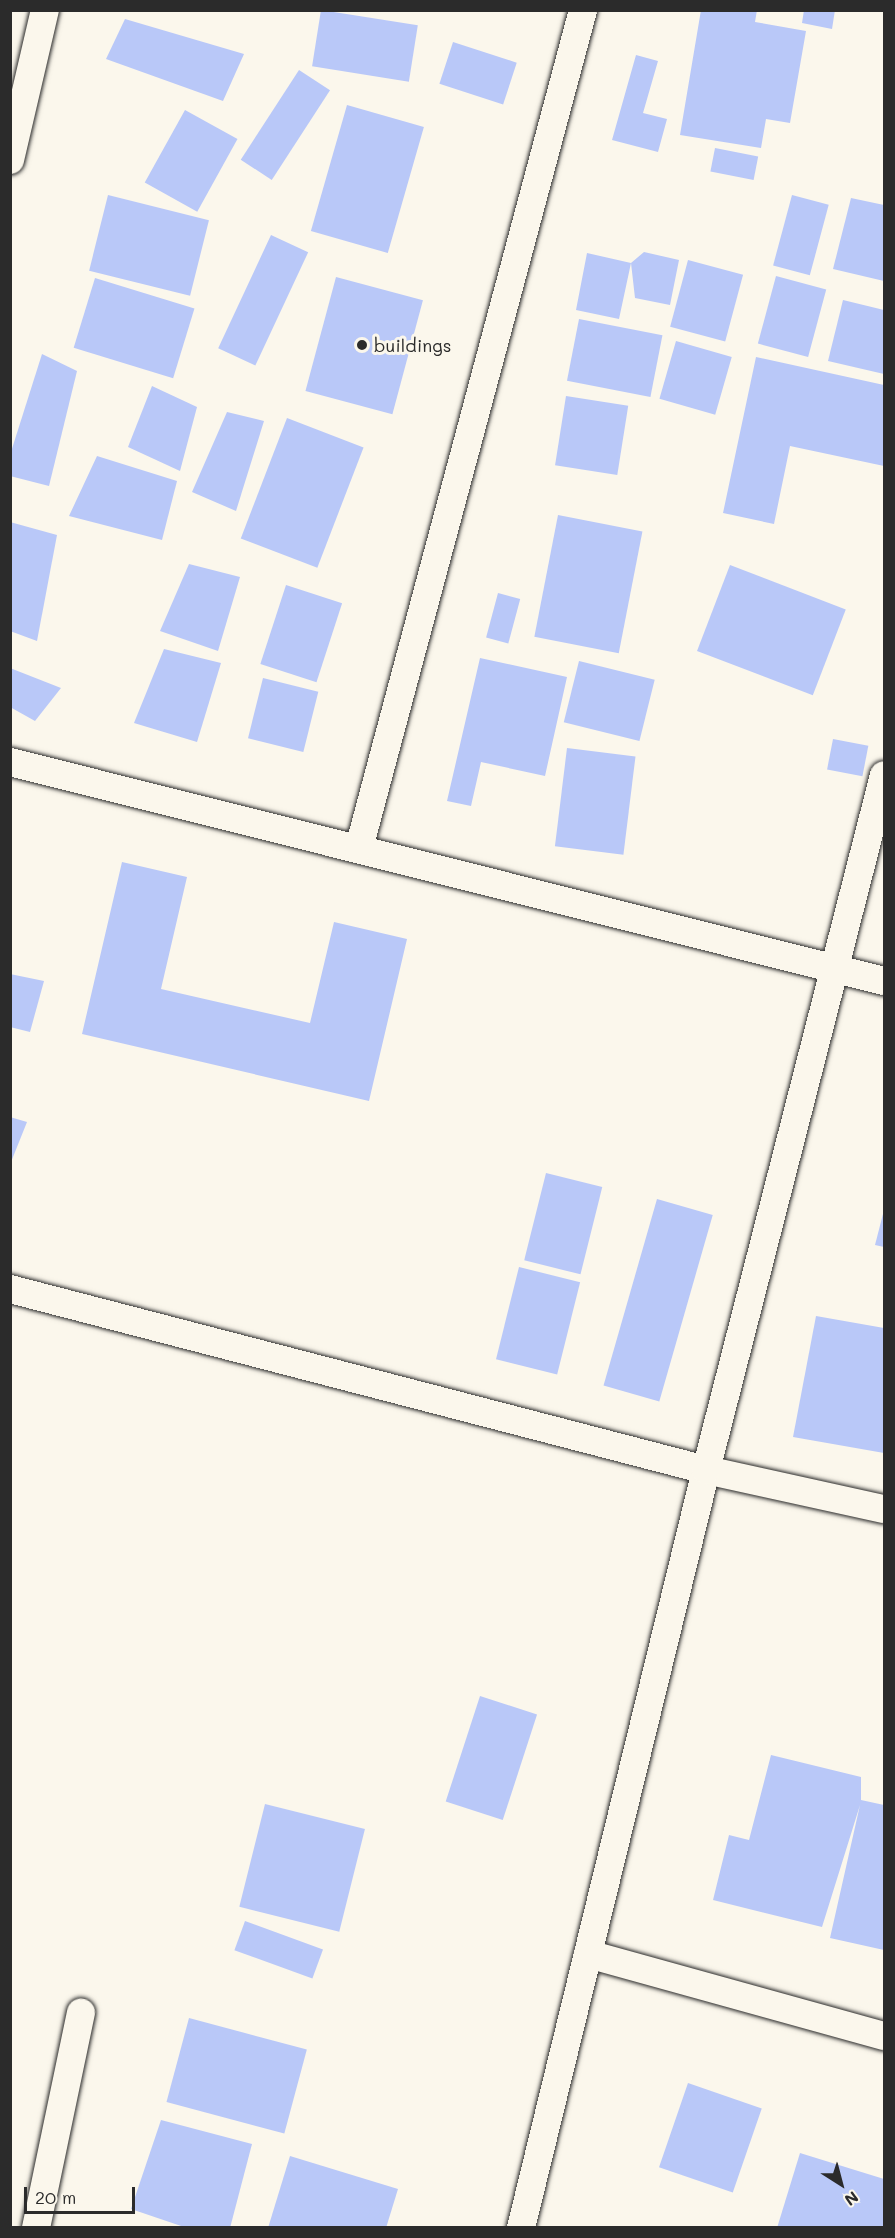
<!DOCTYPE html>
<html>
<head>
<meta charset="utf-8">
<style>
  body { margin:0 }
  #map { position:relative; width:895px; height:2238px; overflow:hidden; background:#fbf7ec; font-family:Mali,sans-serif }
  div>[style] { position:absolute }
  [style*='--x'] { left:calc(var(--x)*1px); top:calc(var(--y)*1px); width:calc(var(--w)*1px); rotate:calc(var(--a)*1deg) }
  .building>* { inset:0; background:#b9c8f8; transform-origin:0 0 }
  .roads { filter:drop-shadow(0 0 2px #2b2b2b) drop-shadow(0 0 2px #2b2b2b) }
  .street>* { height:28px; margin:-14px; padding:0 14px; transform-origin:14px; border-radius:14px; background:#fbf7ec }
  .dots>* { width:16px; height:16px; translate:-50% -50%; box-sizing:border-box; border:3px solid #fbf7ec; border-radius:50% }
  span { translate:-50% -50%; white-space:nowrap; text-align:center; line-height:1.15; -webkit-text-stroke:6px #fbf7ec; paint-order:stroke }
  .poi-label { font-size:18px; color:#2b2b2b }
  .left { translate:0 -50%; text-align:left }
  .frame { position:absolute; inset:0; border:12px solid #2b2b2b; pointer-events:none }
  .north { position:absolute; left:811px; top:2154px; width:60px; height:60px; -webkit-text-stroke:4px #fbf7ec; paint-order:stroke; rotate:144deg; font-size:16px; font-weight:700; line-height:24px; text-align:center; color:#2b2b2b }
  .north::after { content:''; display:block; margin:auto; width:21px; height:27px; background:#2b2b2b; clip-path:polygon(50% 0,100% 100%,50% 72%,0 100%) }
  .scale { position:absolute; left:24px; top:2187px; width:111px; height:27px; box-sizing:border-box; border:3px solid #2b2b2b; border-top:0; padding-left:8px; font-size:18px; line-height:21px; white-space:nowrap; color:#2b2b2b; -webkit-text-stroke:4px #fbf7ec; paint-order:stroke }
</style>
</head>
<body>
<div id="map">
  <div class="building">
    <div style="left:321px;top:10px;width:98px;height:57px;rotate:9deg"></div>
    <div style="clip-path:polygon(701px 10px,757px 10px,755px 22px,806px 31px,790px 123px,766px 119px,761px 148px,680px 135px)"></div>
    <div style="clip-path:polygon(804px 10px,835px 10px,832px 29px,802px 23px)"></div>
    <div style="clip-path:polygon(125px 19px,244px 54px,223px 101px,106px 59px)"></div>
    <div style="left:453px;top:42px;width:67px;height:44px;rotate:18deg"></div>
    <div style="clip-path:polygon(636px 55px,658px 61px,643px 113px,667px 119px,658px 152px,612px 140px)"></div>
    <div style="left:299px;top:70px;width:37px;height:107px;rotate:33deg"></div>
    <div style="left:347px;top:105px;width:80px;height:131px;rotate:16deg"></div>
    <div style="left:185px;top:110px;width:60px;height:83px;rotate:29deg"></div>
    <div style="left:715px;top:148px;width:44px;height:24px;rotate:11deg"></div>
    <div style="left:108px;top:195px;width:104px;height:78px;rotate:14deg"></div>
    <div style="left:792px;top:195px;width:38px;height:73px;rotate:15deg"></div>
    <div style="clip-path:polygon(851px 198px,884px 205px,884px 281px,833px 269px)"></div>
    <div style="left:271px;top:235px;width:41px;height:125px;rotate:25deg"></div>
    <div style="clip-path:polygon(644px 252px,679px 260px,670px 305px,635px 298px,631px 263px,619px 319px,576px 310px,587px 253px,631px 263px)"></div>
    <div style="left:688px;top:260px;width:57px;height:69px;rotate:15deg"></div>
    <div style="left:776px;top:276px;width:52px;height:70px;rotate:15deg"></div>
    <div style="left:336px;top:277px;width:90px;height:118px;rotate:15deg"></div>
    <div style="left:95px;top:278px;width:104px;height:73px;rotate:17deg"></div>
    <div style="clip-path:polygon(843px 300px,884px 310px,884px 374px,828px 361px)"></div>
    <div style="left:579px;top:319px;width:85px;height:63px;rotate:11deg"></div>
    <div style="left:676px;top:341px;width:58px;height:60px;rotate:16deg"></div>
    <div style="clip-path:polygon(42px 354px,77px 371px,49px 486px,10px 476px,10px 455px)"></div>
    <div style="clip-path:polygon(756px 357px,884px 385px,884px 466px,790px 446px,774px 524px,723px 513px)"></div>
    <div style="clip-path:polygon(152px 386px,197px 407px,180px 471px,128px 447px)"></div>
    <div style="left:566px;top:396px;width:63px;height:70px;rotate:9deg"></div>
    <div style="clip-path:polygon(227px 412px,264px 421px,236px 511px,192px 492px)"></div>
    <div style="left:287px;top:418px;width:82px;height:129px;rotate:21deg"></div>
    <div style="clip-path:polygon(97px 456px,177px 481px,162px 540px,69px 516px)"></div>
    <div style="left:558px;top:515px;width:86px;height:124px;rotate:11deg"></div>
    <div style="clip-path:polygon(10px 522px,57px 535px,37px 641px,10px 631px)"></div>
    <div style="clip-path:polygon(189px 564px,240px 577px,218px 651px,160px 631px)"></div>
    <div style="left:730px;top:565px;width:124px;height:92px;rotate:21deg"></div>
    <div style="left:286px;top:585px;width:59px;height:83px;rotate:18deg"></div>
    <div style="left:498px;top:593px;width:23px;height:46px;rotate:15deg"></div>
    <div style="clip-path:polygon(164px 649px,221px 663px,197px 742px,134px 723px)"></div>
    <div style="clip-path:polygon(480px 658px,567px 677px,545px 776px,481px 762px,471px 806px,447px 801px)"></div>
    <div style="left:579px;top:661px;width:78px;height:63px;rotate:14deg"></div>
    <div style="clip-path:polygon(10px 668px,61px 688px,35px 721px,10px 707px)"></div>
    <div style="left:263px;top:678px;width:57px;height:62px;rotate:14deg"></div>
    <div style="left:833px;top:739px;width:36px;height:31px;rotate:11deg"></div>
    <div style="left:567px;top:748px;width:69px;height:99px;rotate:7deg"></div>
    <div style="clip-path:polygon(122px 862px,187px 877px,161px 989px,310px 1023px,334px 922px,407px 939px,369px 1101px,82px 1034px)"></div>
    <div style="clip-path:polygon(10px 974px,44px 981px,30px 1032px,10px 1027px)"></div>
    <div style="clip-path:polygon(10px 1117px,27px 1122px,11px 1162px,10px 1162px)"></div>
    <div style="left:546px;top:1173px;width:58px;height:90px;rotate:14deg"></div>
    <div style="left:657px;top:1199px;width:58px;height:194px;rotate:16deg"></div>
    <div style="clip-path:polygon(884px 1210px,884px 1247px,875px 1245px)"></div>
    <div style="left:519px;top:1267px;width:63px;height:95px;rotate:14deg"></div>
    <div style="clip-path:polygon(816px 1316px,884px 1328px,884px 1453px,793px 1437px)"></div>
    <div style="left:480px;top:1696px;width:60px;height:111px;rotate:18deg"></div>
    <div style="clip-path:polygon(771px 1755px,861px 1777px,861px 1800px,884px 1805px,884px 1950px,830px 1938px,860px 1805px,822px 1927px,713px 1900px,729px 1835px,749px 1840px)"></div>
    <div style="left:265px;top:1804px;width:103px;height:106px;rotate:14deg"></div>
    <div style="left:245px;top:1921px;width:83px;height:31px;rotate:20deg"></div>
    <div style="left:189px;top:2018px;width:122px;height:87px;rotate:15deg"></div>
    <div style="left:688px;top:2083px;width:78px;height:89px;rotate:19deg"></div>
    <div style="clip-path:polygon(161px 2120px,252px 2144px,230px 2228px,187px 2228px,131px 2209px)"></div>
    <div style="clip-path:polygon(800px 2153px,884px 2179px,884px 2228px,777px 2228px)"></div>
    <div style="clip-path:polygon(290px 2156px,398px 2189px,386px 2228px,268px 2228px)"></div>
  </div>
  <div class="roads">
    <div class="street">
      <div style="--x:10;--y:160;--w:154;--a:-76.9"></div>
      <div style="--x:10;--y:762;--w:901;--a:14.07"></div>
      <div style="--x:359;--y:848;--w:867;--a:-75.03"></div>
      <div style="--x:10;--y:1289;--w:719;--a:14.58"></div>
      <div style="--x:706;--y:1470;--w:182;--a:12.4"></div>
      <div style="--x:588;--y:1954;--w:307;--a:15.5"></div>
      <div style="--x:36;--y:2228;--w:220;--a:-78.2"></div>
      <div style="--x:521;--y:2228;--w:780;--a:-76.28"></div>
      <div style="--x:706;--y:1470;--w:717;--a:-75.63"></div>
    </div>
  </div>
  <div class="dots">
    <div style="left:362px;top:345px;background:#2b2b2b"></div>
  </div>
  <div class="poi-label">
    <span class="left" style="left:374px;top:345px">buildings</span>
  </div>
  <div class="frame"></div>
  <div class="north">N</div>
  <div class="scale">20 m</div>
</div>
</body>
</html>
